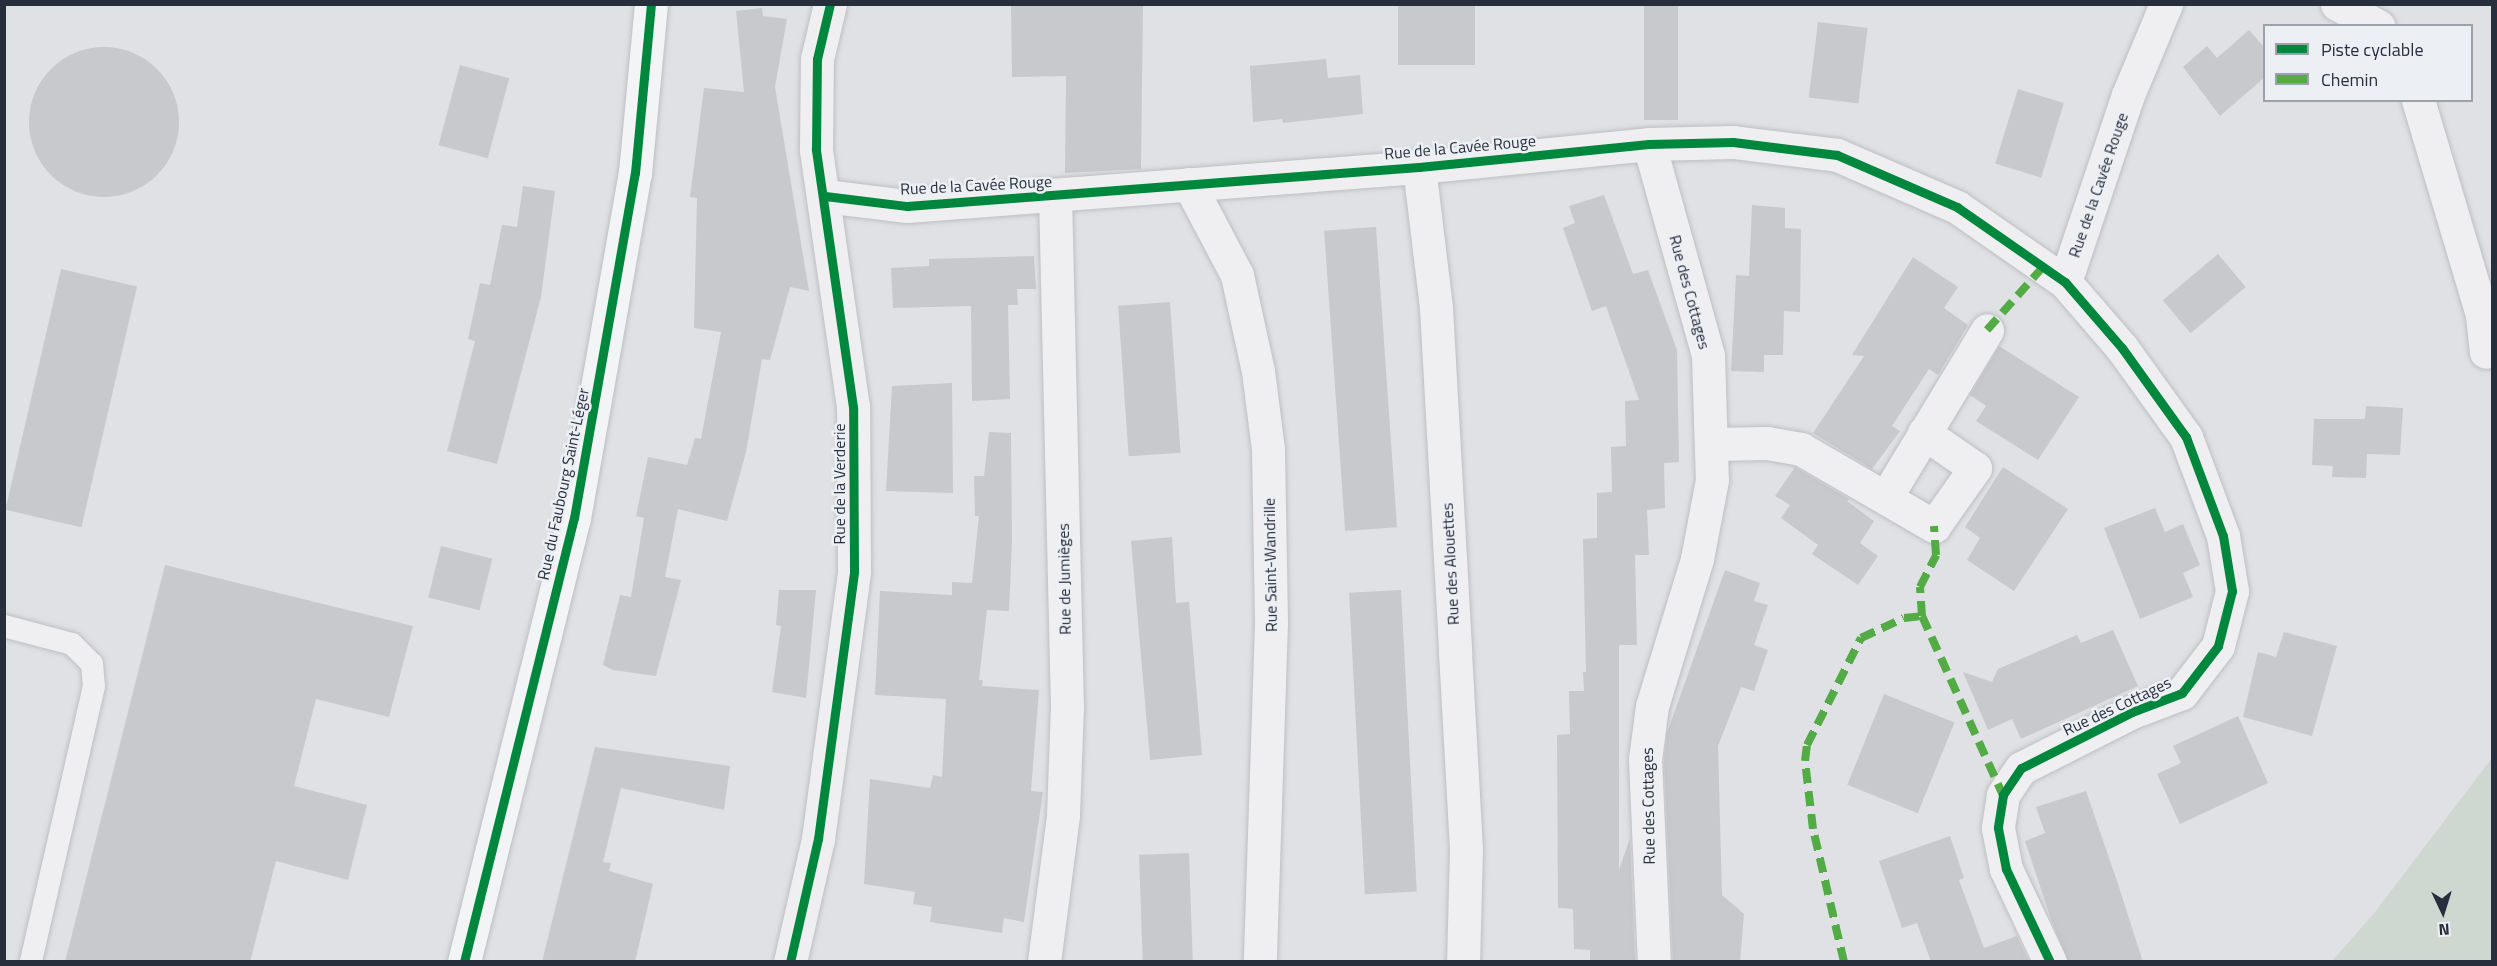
<!DOCTYPE html>
<html>
<head>
<meta charset="utf-8">
<style>
  body { margin:0 }
  #map { position:relative; width:2497px; height:966px; overflow:hidden; background:#dfe1e4; font-family:"Titillium Web",sans-serif }
  div>[style] { position:absolute }
  [style*='--x'] { left:calc(var(--x)*1px); top:calc(var(--y)*1px); width:calc(var(--w)*1px); rotate:calc(var(--a)*1deg) }
  .green>* { inset:0; background:#cfd8d0 }
  .building>* { inset:0; background:#c8c9cc; transform-origin:0 0 }
  .round { border-radius:50% }
  .roads { filter:drop-shadow(0 0 2px #bdbfc2) drop-shadow(0 0 2px #bdbfc2) }
  .lane>* { height:22px; margin:-11px; padding:0 11px; transform-origin:11px; border-radius:11px; background:#efeff1 }
  .street>* { height:33px; margin:-16.5px; padding:0 16.5px; transform-origin:16.5px; border-radius:16.5px; background:#efeff1 }
  .primary>* { height:33px; margin:-16.5px; padding:0 16.5px; transform-origin:16.5px; border-radius:16.5px; background:#f3f4f5 }
  .quiet>* { height:8px; margin-top:-4px; transform-origin:0; background:repeating-linear-gradient(90deg,#53ab46 0 15px,transparent 0 23px) }
  .cycleway>* { height:9px; margin:-4.5px; padding:0 4.5px; transform-origin:4.5px; border-radius:4.5px; background:#00873e }
  span { translate:-50% -50%; white-space:nowrap; text-align:center; line-height:1.15; -webkit-text-stroke:5px #eceff4; paint-order:stroke }
  .street-label { font-size:16px; color:#272e3c }
  .frame { position:absolute; inset:0; border:6px solid #272e3c; pointer-events:none }
  .legend { position:absolute; left:2263px; top:24px; width:210px; height:78px; box-sizing:border-box; background:#eceff4; border:2px solid #9da2aa; margin:0; padding:8px 10px; list-style:none; font-size:18px; color:#272e3c }
  .legend li { display:flex; align-items:center; gap:12px; height:30px }
  .legend b { width:30px; border:2px solid #9da2aa }
  .north { position:absolute; left:2413px; top:882px; width:60px; height:60px; -webkit-text-stroke:4px #eceff4; paint-order:stroke; rotate:176deg; font-size:16px; font-weight:700; line-height:24px; text-align:center; color:#272e3c }
  .north::after { content:''; display:block; margin:auto; width:21px; height:27px; background:#272e3c; clip-path:polygon(50% 0,100% 100%,50% 72%,0 100%) }
</style>
</head>
<body>
<div id="map">
  <div class="green">
    <div style="clip-path:polygon(2492px 758px,2492px 961px,2332px 961px,2375px 912px)"></div>
  </div>
  <div class="building">
    <div style="clip-path:polygon(1011px 4px,1143px 4px,1141px 169px,1065px 173px,1066px 76px,1012px 77px)"></div>
    <div style="left:1398px;top:4px;width:77px;height:61px"></div>
    <div style="left:1644px;top:4px;width:34px;height:116px"></div>
    <div style="clip-path:polygon(762px 8px,763px 16px,787px 19px,775px 87px,809px 291px,790px 287px,770px 360px,762px 359px,746px 452px,727px 521px,678px 509px,665px 577px,681px 580px,656px 676px,613px 670px,603px 665px,620px 595px,631px 597px,644px 518px,636px 516px,648px 457px,687px 465px,695px 438px,701px 439px,721px 332px,694px 328px,697px 198px,690px 197px,704px 88px,744px 92px,736px 11px)"></div>
    <div style="left:1818px;top:22px;width:50px;height:76px;rotate:7deg"></div>
    <div style="clip-path:polygon(2249px 30px,2265px 48px,2265px 77px,2220px 116px,2183px 67px,2207px 46px,2217px 58px)"></div>
    <div class="round" style="left:29px;top:47px;width:150px;height:150px"></div>
    <div style="clip-path:polygon(1326px 59px,1328px 78px,1360px 75px,1363px 114px,1283px 123px,1282px 119px,1253px 122px,1250px 66px)"></div>
    <div style="left:460px;top:65px;width:51px;height:83px;rotate:15deg"></div>
    <div style="left:2018px;top:89px;width:48px;height:78px;rotate:17deg"></div>
    <div style="clip-path:polygon(523px 186px,555px 191px,541px 297px,497px 464px,447px 451px,475px 341px,468px 339px,480px 283px,490px 285px,502px 225px,517px 227px)"></div>
    <div style="clip-path:polygon(1604px 195px,1633px 274px,1648px 270px,1677px 350px,1679px 462px,1664px 463px,1665px 508px,1647px 510px,1649px 555px,1635px 555px,1637px 645px,1619px 645px,1619px 870px,1630px 838px,1635px 962px,1590px 962px,1590px 950px,1574px 949px,1573px 909px,1558px 908px,1557px 735px,1570px 734px,1569px 691px,1584px 691px,1583px 672px,1586px 672px,1583px 539px,1597px 538px,1597px 493px,1612px 492px,1611px 447px,1626px 446px,1625px 401px,1639px 400px,1606px 306px,1592px 311px,1563px 228px,1575px 223px,1569px 206px)"></div>
    <div style="clip-path:polygon(1752px 205px,1785px 208px,1785px 228px,1801px 229px,1800px 312px,1784px 311px,1783px 355px,1764px 355px,1764px 372px,1731px 371px,1736px 275px,1749px 276px)"></div>
    <div style="left:1376px;top:227px;width:301px;height:52px;rotate:86deg"></div>
    <div style="left:2218px;top:254px;width:43px;height:72px;rotate:50deg"></div>
    <div style="clip-path:polygon(1034px 256px,1036px 289px,1017px 289px,1018px 305px,1008px 305px,1010px 399px,972px 401px,971px 306px,893px 308px,891px 268px,929px 266px,929px 259px)"></div>
    <div style="clip-path:polygon(1913px 257px,1958px 287px,1944px 308px,1968px 325px,1938px 375px,1929px 369px,1892px 426px,1900px 431px,1872px 469px,1813px 433px,1864px 356px,1852px 355px)"></div>
    <div style="left:61px;top:269px;width:78px;height:247px;rotate:13deg"></div>
    <div style="left:1170px;top:302px;width:151px;height:52px;rotate:86deg"></div>
    <div style="clip-path:polygon(1999px 346px,2079px 397px,2038px 460px,1976px 421px,1986px 406px,1970px 395px)"></div>
    <div style="clip-path:polygon(952px 383px,953px 493px,886px 491px,892px 386px)"></div>
    <div style="clip-path:polygon(2366px 406px,2403px 408px,2400px 455px,2367px 454px,2366px 478px,2332px 477px,2333px 466px,2312px 465px,2314px 419px,2365px 419px)"></div>
    <div style="clip-path:polygon(989px 432px,1011px 433px,1012px 541px,1009px 611px,987px 610px,979px 680px,983px 680px,982px 686px,1039px 690px,1031px 791px,1043px 792px,1024px 922px,1004px 918px,1002px 933px,930px 922px,932px 907px,913px 904px,915px 892px,864px 884px,870px 779px,930px 788px,933px 775px,942px 777px,946px 699px,875px 695px,880px 591px,952px 595px,952px 582px,972px 583px,979px 516px,975px 516px,974px 476px,984px 476px)"></div>
    <div style="clip-path:polygon(1795px 467px,1849px 499px,1847px 501px,1874px 521px,1860px 543px,1878px 556px,1858px 585px,1812px 554px,1818px 545px,1781px 518px,1790px 505px,1775px 496px)"></div>
    <div style="clip-path:polygon(2003px 467px,2068px 509px,2014px 591px,1967px 560px,1980px 538px,1965px 527px)"></div>
    <div style="clip-path:polygon(2155px 508px,2165px 532px,2183px 524px,2200px 565px,2183px 573px,2193px 597px,2140px 619px,2104px 528px)"></div>
    <div style="clip-path:polygon(1172px 537px,1176px 603px,1189px 602px,1202px 755px,1150px 760px,1131px 541px)"></div>
    <div style="left:441px;top:546px;width:53px;height:53px;rotate:14deg"></div>
    <div style="clip-path:polygon(165px 565px,413px 626px,389px 717px,316px 699px,294px 786px,367px 805px,348px 880px,276px 861px,250px 962px,65px 962px)"></div>
    <div style="clip-path:polygon(1725px 570px,1760px 583px,1754px 601px,1768px 605px,1754px 645px,1768px 650px,1754px 691px,1741px 687px,1718px 746px,1722px 895px,1744px 914px,1740px 962px,1673px 962px,1664px 760px,1667px 733px)"></div>
    <div style="clip-path:polygon(779px 590px,816px 590px,806px 698px,772px 692px,781px 626px,776px 625px)"></div>
    <div style="left:1401px;top:590px;width:302px;height:52px;rotate:87deg"></div>
    <div style="clip-path:polygon(2113px 630px,2138px 686px,2021px 739px,2012px 719px,1988px 730px,1963px 672px,1992px 682px,1998px 669px,2077px 635px,2081px 643px)"></div>
    <div style="clip-path:polygon(2284px 632px,2337px 646px,2312px 736px,2243px 717px,2258px 652px,2276px 657px)"></div>
    <div style="left:1884px;top:694px;width:76px;height:98px;rotate:22deg"></div>
    <div style="clip-path:polygon(2238px 716px,2268px 783px,2180px 824px,2157px 774px,2181px 763px,2173px 746px)"></div>
    <div style="clip-path:polygon(595px 747px,730px 766px,724px 810px,621px 788px,603px 862px,611px 863px,609px 871px,653px 884px,635px 962px,542px 962px)"></div>
    <div style="clip-path:polygon(2086px 791px,2118px 884px,2143px 962px,2068px 962px,2052px 922px,2025px 841px,2045px 833px,2036px 807px)"></div>
    <div style="clip-path:polygon(1950px 836px,1964px 878px,1959px 880px,1984px 948px,2017px 936px,2029px 962px,1931px 962px,1917px 923px,1902px 928px,1879px 861px)"></div>
    <div style="left:1189px;top:853px;width:109px;height:50px;rotate:88deg"></div>
  </div>
  <div class="roads">
    <div class="lane">
      <div style="--x:4;--y:626;--w:70;--a:14.8"></div>
      <div style="--x:72;--y:644;--w:28;--a:45"></div>
      <div style="--x:92;--y:664;--w:22;--a:85"></div>
      <div style="--x:94;--y:686;--w:283;--a:102.9"></div>
    </div>
    <div class="street">
      <div style="--x:2337;--y:4;--w:47;--a:28.2"></div>
      <div style="--x:2418;--y:100;--w:224;--a:73.4"></div>
      <div style="--x:2482;--y:315;--w:10;--a:-11"></div>
      <div style="--x:1649;--y:144;--w:220;--a:74.4"></div>
      <div style="--x:1708;--y:356;--w:124;--a:88.2"></div>
      <div style="--x:1712;--y:480;--w:80;--a:100.8"></div>
      <div style="--x:1697;--y:559;--w:154;--a:107"></div>
      <div style="--x:1652;--y:706;--w:53;--a:97.5"></div>
      <div style="--x:1645;--y:759;--w:203;--a:87.5"></div>
      <div style="--x:1419;--y:167;--w:142;--a:83.1"></div>
      <div style="--x:1436;--y:308;--w:345;--a:86.8"></div>
      <div style="--x:1455;--y:652;--w:197;--a:86.8"></div>
      <div style="--x:1466;--y:849;--w:113;--a:91.5"></div>
      <div style="--x:1189;--y:184;--w:103;--a:62.2"></div>
      <div style="--x:1237;--y:275;--w:98;--a:77.7"></div>
      <div style="--x:1258;--y:371;--w:79;--a:82.7"></div>
      <div style="--x:1268;--y:449;--w:174;--a:89"></div>
      <div style="--x:1271;--y:623;--w:339;--a:91.9"></div>
      <div style="--x:825;--y:196;--w:83;--a:7"></div>
      <div style="--x:907;--y:206;--w:513;--a:-4.36"></div>
      <div style="--x:1419;--y:167;--w:231;--a:-5.7"></div>
      <div style="--x:1649;--y:144;--w:84;--a:-1.4"></div>
      <div style="--x:1733;--y:142;--w:105;--a:7.1"></div>
      <div style="--x:1837;--y:155;--w:131;--a:23.4"></div>
      <div style="--x:1957;--y:207;--w:131;--a:34.8"></div>
      <div style="--x:2065;--y:282;--w:87;--a:49.2"></div>
      <div style="--x:2122;--y:348;--w:110;--a:54.3"></div>
      <div style="--x:2186;--y:437;--w:106;--a:69.5"></div>
      <div style="--x:2223;--y:536;--w:56;--a:80.7"></div>
      <div style="--x:2232;--y:591;--w:57;--a:104.3"></div>
      <div style="--x:2218;--y:646;--w:59;--a:127.5"></div>
      <div style="--x:2182;--y:693;--w:53;--a:159.2"></div>
      <div style="--x:2132;--y:712;--w:124;--a:153.2"></div>
      <div style="--x:2021;--y:768;--w:32;--a:124"></div>
      <div style="--x:2003;--y:795;--w:33;--a:99"></div>
      <div style="--x:1998;--y:828;--w:42;--a:79"></div>
      <div style="--x:2006;--y:869;--w:103;--a:64.7"></div>
      <div style="--x:2065;--y:282;--w:197;--a:-71.4"></div>
      <div style="--x:2128;--y:95;--w:99;--a:-67.3"></div>
      <div style="--x:2482;--y:315;--w:37;--a:84"></div>
      <div style="--x:1711;--y:444;--w:56;--a:-1"></div>
      <div style="--x:1767;--y:443;--w:35;--a:10"></div>
      <div style="--x:1801;--y:449;--w:154;--a:30.1"></div>
      <div style="--x:1934;--y:526;--w:71;--a:-54.7"></div>
      <div style="--x:1975;--y:468;--w:62;--a:-145.5"></div>
      <div style="--x:1886;--y:497;--w:195;--a:-58.8"></div>
      <div style="--x:790;--y:962;--w:126;--a:-77.2"></div>
      <div style="--x:818;--y:839;--w:270;--a:-82.3"></div>
      <div style="--x:854;--y:571;--w:164;--a:-90.3"></div>
      <div style="--x:853;--y:407;--w:261;--a:-98.2"></div>
      <div style="--x:816;--y:149;--w:90;--a:-89.4"></div>
      <div style="--x:817;--y:59;--w:57;--a:-76.7"></div>
      <div style="--x:1044;--y:962;--w:148;--a:-82.6"></div>
      <div style="--x:1063;--y:815;--w:107;--a:-87.9"></div>
      <div style="--x:1067;--y:708;--w:513;--a:-91.34"></div>
    </div>
    <div class="primary">
      <div style="--x:464;--y:962;--w:457;--a:-76.1"></div>
      <div style="--x:574;--y:518;--w:350;--a:-80"></div>
      <div style="--x:635;--y:173;--w:170;--a:-84.6"></div>
    </div>
  </div>
  <div class="quiet">
    <div style="--x:1987;--y:330;--w:84;--a:-48.4"></div>
    <div style="--x:1922;--y:616;--w:29;--a:-94"></div>
    <div style="--x:1920;--y:587;--w:36;--a:-63"></div>
    <div style="--x:1936;--y:555;--w:29;--a:-94"></div>
    <div style="--x:1844;--y:962;--w:137;--a:-103.1"></div>
    <div style="--x:1813;--y:829;--w:68;--a:-96.7"></div>
    <div style="--x:1805;--y:761;--w:16;--a:-83"></div>
    <div style="--x:1807;--y:745;--w:120;--a:-63.2"></div>
    <div style="--x:1861;--y:638;--w:47;--a:-24.9"></div>
    <div style="--x:1904;--y:618;--w:18;--a:-6"></div>
    <div style="--x:1922;--y:616;--w:196;--a:65.7"></div>
  </div>
  <div class="cycleway">
    <div style="--x:825;--y:196;--w:83;--a:7"></div>
    <div style="--x:907;--y:206;--w:513;--a:-4.36"></div>
    <div style="--x:1419;--y:167;--w:231;--a:-5.7"></div>
    <div style="--x:1649;--y:144;--w:84;--a:-1.4"></div>
    <div style="--x:1733;--y:142;--w:105;--a:7.1"></div>
    <div style="--x:1837;--y:155;--w:131;--a:23.4"></div>
    <div style="--x:1957;--y:207;--w:131;--a:34.8"></div>
    <div style="--x:2065;--y:282;--w:87;--a:49.2"></div>
    <div style="--x:2122;--y:348;--w:110;--a:54.3"></div>
    <div style="--x:2186;--y:437;--w:106;--a:69.5"></div>
    <div style="--x:2223;--y:536;--w:56;--a:80.7"></div>
    <div style="--x:2232;--y:591;--w:57;--a:104.3"></div>
    <div style="--x:2218;--y:646;--w:59;--a:127.5"></div>
    <div style="--x:2182;--y:693;--w:53;--a:159.2"></div>
    <div style="--x:2132;--y:712;--w:124;--a:153.2"></div>
    <div style="--x:2021;--y:768;--w:32;--a:124"></div>
    <div style="--x:2003;--y:795;--w:33;--a:99"></div>
    <div style="--x:1998;--y:828;--w:42;--a:79"></div>
    <div style="--x:2006;--y:869;--w:103;--a:64.7"></div>
    <div style="--x:464;--y:962;--w:457;--a:-76.1"></div>
    <div style="--x:574;--y:518;--w:350;--a:-80"></div>
    <div style="--x:635;--y:173;--w:170;--a:-84.6"></div>
    <div style="--x:790;--y:962;--w:126;--a:-77.2"></div>
    <div style="--x:818;--y:839;--w:270;--a:-82.3"></div>
    <div style="--x:854;--y:571;--w:164;--a:-90.3"></div>
    <div style="--x:853;--y:407;--w:261;--a:-98.2"></div>
    <div style="--x:816;--y:149;--w:90;--a:-89.4"></div>
    <div style="--x:817;--y:59;--w:57;--a:-76.7"></div>
  </div>
  <div class="street-label">
    <span style="left:1460px;top:147px;rotate:-5deg">Rue de la Cavée Rouge</span>
    <span style="left:976px;top:185px;rotate:-3deg">Rue de la Cavée Rouge</span>
    <span style="left:2098px;top:185px;rotate:-71deg">Rue de la Cavée Rouge</span>
    <span style="left:1690px;top:292px;rotate:75deg">Rue des Cottages</span>
    <span style="left:563px;top:484px;rotate:-78deg">Rue du Faubourg Saint-Léger</span>
    <span style="left:839px;top:484px;rotate:-90deg">Rue de la Verderie</span>
    <span style="left:1450px;top:564px;rotate:-93deg">Rue des Alouettes</span>
    <span style="left:1270px;top:565px;rotate:-91deg">Rue Saint-Wandrille</span>
    <span style="left:1064px;top:579px;rotate:-91deg">Rue de Jumièges</span>
    <span style="left:2117px;top:706px;rotate:-25deg">Rue des Cottages</span>
    <span style="left:1648px;top:806px;rotate:-91deg">Rue des Cottages</span>
  </div>
  <div class="frame"></div>
  <ul class="legend">
  <li><b style="height:8px;background:#00873e"></b>Piste cyclable</li>
  <li><b style="height:8px;background:#53ab46"></b>Chemin</li>
  </ul>
  <div class="north">N</div>
</div>
</body>
</html>
